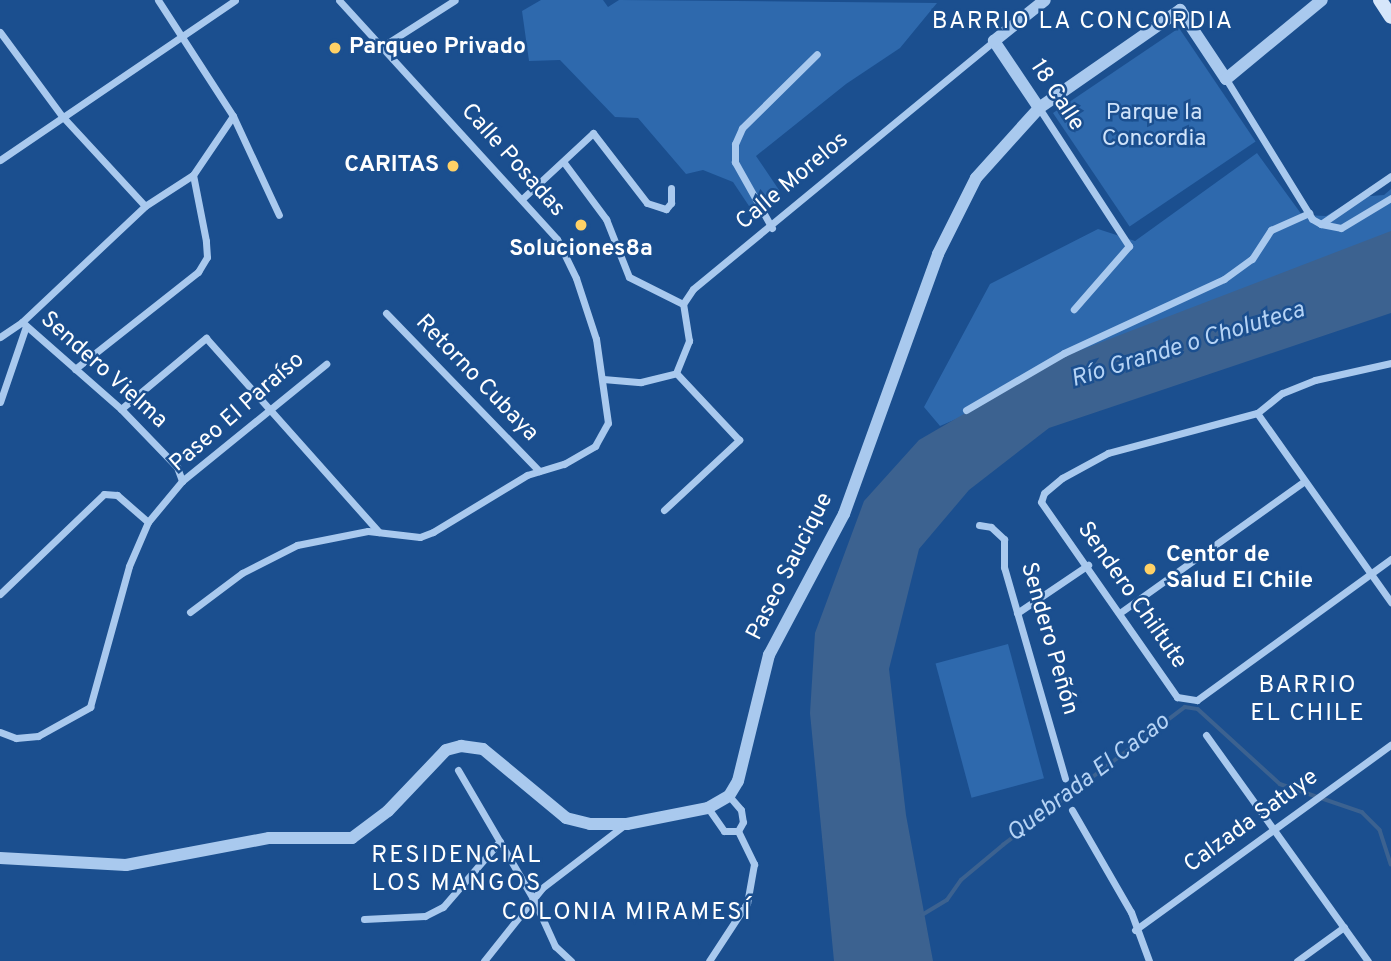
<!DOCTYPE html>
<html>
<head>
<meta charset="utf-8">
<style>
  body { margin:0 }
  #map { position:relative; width:1391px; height:961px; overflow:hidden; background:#1b4f8f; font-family:Overpass,sans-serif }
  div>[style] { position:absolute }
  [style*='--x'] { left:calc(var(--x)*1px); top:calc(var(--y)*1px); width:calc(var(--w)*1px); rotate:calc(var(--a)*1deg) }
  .green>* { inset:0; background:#2e69ad; transform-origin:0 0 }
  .water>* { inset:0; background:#3c6290 }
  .stream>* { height:3.5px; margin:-1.75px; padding:0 1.75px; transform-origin:1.75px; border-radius:1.75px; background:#3c6290 }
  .minor>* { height:7px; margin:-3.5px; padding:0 3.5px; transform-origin:3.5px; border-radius:3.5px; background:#a9c9ee }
  .tertiary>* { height:12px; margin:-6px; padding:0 6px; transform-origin:6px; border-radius:6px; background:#a9c9ee }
  .secondary>* { height:14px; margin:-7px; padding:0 7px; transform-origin:7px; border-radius:7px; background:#d6e6fa }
  .dots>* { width:19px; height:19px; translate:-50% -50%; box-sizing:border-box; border:4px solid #1b4f8f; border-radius:50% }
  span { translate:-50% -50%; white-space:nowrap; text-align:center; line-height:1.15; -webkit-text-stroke:5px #1b4f8f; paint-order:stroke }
  .poi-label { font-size:23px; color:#fff; font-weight:700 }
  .left { translate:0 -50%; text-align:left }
  .right { translate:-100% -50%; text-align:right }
  .street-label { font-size:23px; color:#fff }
  .park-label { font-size:23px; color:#cfe3fa }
  .neighbourhood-label { font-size:24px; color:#fff; letter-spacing:2px }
  .water-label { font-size:24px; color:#b5d3f5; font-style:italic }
</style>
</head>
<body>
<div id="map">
  <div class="green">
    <div style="clip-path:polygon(541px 0,603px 0,608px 7px,619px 0,937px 3px,900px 48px,846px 84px,756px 156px,779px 190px,755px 215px,733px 182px,703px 170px,686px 174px,638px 118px,615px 117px,560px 60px,529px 61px,522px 11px)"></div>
    <div style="left:1179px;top:28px;width:137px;height:152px;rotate:56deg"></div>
    <div style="clip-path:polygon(1257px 153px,1302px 215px,1326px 216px,1358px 197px,1384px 195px,1391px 189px,1391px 255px,1152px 335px,940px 426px,924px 407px,990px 284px,1098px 229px,1135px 241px)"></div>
    <div style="left:1008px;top:644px;width:139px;height:75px;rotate:75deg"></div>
  </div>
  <div class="water">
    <div style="clip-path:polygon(1391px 231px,1391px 313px,1049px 428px,969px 490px,919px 549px,889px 669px,906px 815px,933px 961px,834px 961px,810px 713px,815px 633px,864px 501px,919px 440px,1060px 358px)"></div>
  </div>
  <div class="stream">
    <div style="--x:922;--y:915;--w:29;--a:-31"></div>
    <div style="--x:947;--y:900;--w:24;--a:-55"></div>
    <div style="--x:961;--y:880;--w:55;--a:-39.8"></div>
    <div style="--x:1003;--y:845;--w:228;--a:-37.2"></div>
    <div style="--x:1185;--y:707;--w:13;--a:9"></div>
    <div style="--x:1198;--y:709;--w:111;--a:42.4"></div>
    <div style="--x:1280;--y:784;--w:87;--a:18.9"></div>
    <div style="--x:1362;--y:812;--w:25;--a:45"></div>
    <div style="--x:1380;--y:830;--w:36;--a:72"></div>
  </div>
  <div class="minor">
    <div style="--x:158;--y:0;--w:138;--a:57.1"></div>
    <div style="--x:233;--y:116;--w:109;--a:65.1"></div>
    <div style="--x:0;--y:32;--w:104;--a:53.6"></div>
    <div style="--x:62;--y:116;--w:122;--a:47.3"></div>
    <div style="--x:383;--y:46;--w:85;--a:-32.6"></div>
    <div style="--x:1226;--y:79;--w:164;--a:58.4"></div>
    <div style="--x:1312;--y:219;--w:10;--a:29"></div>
    <div style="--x:1321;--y:224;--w:85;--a:-34.4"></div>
    <div style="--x:1039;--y:108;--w:165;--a:56.9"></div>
    <div style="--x:1129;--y:246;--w:84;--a:131.1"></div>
    <div style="--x:0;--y:160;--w:284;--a:-34.2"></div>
    <div style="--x:565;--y:164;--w:69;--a:53.3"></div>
    <div style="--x:606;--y:219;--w:62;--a:68.4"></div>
    <div style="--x:629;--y:277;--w:60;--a:26.6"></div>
    <div style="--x:522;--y:199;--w:97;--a:-42.9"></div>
    <div style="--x:593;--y:133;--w:88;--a:52.4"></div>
    <div style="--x:647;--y:203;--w:20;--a:18"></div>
    <div style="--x:666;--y:209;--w:8;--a:-50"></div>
    <div style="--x:671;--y:203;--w:15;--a:-90"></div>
    <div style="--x:1321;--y:224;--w:20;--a:11"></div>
    <div style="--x:1341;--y:228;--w:58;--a:-31"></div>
    <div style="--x:772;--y:228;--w:76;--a:-119.3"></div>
    <div style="--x:735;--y:162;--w:18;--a:-90"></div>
    <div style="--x:735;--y:144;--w:17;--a:-66"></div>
    <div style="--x:742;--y:128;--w:105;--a:-44.6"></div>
    <div style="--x:386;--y:313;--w:220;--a:45.9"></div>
    <div style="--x:22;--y:322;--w:132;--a:41.3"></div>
    <div style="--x:121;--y:409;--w:81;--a:46"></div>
    <div style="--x:177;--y:467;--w:15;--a:70"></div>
    <div style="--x:0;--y:337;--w:27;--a:-34"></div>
    <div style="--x:22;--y:322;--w:169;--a:-43.3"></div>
    <div style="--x:145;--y:206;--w:57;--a:-32.9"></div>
    <div style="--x:193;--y:175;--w:71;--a:-55.9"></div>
    <div style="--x:1391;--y:363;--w:78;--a:167.4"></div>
    <div style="--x:1315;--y:380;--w:35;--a:158"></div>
    <div style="--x:1282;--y:393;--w:32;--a:141"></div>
    <div style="--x:1257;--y:413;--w:154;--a:165"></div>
    <div style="--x:1108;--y:453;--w:52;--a:151.5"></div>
    <div style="--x:1062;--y:478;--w:23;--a:140"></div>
    <div style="--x:1044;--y:493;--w:9;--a:108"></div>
    <div style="--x:1041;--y:502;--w:238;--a:55.1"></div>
    <div style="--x:1177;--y:697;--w:20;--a:9"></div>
    <div style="--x:1197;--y:700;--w:240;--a:-36"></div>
    <div style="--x:75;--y:369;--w:157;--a:-38.3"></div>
    <div style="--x:198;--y:272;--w:17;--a:-59"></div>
    <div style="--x:207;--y:257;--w:16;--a:-94"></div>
    <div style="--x:206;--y:241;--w:67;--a:-101.1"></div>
    <div style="--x:603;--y:379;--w:38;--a:5"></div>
    <div style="--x:641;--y:382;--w:36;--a:-14"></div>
    <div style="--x:676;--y:373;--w:35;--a:-68"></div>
    <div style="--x:689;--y:341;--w:37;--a:-99"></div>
    <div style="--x:683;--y:304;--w:18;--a:-56"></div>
    <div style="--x:693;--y:289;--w:390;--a:-39.5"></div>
    <div style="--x:0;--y:402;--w:80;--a:-71.1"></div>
    <div style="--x:121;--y:409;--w:111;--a:-39.9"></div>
    <div style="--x:206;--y:338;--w:260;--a:48.3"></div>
    <div style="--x:966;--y:410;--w:113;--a:-30.2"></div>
    <div style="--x:1064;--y:353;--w:176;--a:-24.8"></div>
    <div style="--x:1224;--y:279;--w:34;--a:-36"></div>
    <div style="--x:1252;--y:259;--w:35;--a:-57"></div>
    <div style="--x:1271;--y:230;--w:42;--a:-24.1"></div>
    <div style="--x:1257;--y:413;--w:232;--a:54.7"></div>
    <div style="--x:664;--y:510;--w:103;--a:-43"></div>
    <div style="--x:739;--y:440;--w:92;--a:-133.2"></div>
    <div style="--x:979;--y:525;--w:12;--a:9"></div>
    <div style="--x:991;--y:527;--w:18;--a:43"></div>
    <div style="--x:1004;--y:539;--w:28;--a:90"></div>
    <div style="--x:1004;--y:567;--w:220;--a:73.9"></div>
    <div style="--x:0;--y:594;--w:144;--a:-43.9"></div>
    <div style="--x:104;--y:494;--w:13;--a:4"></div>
    <div style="--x:117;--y:495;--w:41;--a:41.1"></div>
    <div style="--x:190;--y:612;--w:65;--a:-36.9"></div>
    <div style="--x:242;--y:573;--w:62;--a:-27"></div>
    <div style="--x:297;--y:545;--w:72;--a:-11.2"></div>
    <div style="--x:368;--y:531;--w:52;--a:6.6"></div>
    <div style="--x:420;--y:537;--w:14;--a:-21"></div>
    <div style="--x:433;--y:532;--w:110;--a:-31.2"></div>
    <div style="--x:527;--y:475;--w:39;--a:-17"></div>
    <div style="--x:564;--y:464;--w:36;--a:-30"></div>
    <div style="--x:595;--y:446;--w:26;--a:-61"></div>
    <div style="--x:608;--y:423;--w:85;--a:-98.1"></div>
    <div style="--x:596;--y:339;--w:64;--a:-108.2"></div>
    <div style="--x:576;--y:278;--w:43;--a:-116"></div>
    <div style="--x:557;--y:239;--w:323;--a:-132.4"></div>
    <div style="--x:1121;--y:612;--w:224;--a:-35.5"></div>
    <div style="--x:1017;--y:613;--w:86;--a:-34.1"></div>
    <div style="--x:0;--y:732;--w:17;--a:21"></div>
    <div style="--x:16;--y:738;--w:22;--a:-5"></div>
    <div style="--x:38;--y:736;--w:60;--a:-29.1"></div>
    <div style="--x:90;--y:707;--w:146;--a:-74.5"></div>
    <div style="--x:129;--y:566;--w:48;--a:-66.6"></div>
    <div style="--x:148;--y:522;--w:53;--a:-50.3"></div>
    <div style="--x:182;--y:481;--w:186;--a:-39.1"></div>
    <div style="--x:1206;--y:735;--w:278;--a:54.4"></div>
    <div style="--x:458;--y:770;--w:151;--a:59.7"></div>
    <div style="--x:534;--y:900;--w:51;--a:65.5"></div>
    <div style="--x:555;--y:946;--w:22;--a:43"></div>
    <div style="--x:729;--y:796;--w:18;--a:49"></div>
    <div style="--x:741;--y:810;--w:12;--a:81"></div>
    <div style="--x:743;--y:822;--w:10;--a:119"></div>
    <div style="--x:708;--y:808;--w:28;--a:55"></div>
    <div style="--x:724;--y:831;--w:14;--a:0"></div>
    <div style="--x:738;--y:831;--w:37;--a:64"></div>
    <div style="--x:754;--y:864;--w:40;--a:100"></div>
    <div style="--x:747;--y:903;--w:69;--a:123.2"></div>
    <div style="--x:1072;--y:810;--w:118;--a:60"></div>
    <div style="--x:1131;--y:912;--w:52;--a:69.8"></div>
    <div style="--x:364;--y:919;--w:61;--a:-2.8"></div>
    <div style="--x:425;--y:916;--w:20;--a:-27"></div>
    <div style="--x:443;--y:907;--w:87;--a:-49.2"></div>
    <div style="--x:1135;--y:930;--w:316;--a:-35.9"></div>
    <div style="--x:484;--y:961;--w:93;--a:-51.5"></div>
    <div style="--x:542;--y:888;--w:102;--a:-37.4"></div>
    <div style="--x:1297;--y:961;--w:58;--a:-35.9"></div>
  </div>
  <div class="tertiary">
    <div style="--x:1039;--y:108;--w:81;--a:-123.9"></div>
    <div style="--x:994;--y:41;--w:65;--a:-38.8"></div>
    <div style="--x:0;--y:858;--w:126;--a:3.2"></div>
    <div style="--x:126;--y:865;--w:146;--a:-10.7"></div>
    <div style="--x:269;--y:838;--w:83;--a:0"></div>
    <div style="--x:352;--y:838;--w:45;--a:-36.9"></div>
    <div style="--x:388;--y:811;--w:84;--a:-46.4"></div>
    <div style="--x:446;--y:750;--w:16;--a:-15"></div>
    <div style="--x:461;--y:746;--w:22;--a:8"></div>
    <div style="--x:483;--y:749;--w:108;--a:39.7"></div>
    <div style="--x:566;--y:818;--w:25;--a:14"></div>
    <div style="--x:590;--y:824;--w:37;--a:0"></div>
    <div style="--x:627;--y:824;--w:83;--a:-11.2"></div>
    <div style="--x:708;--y:808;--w:24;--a:-30"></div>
    <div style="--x:729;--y:796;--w:17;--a:-59"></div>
    <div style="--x:738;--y:781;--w:130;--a:-76.2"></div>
    <div style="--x:769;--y:655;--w:160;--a:-62"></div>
    <div style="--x:844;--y:514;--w:276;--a:-70.1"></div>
    <div style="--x:938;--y:254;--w:85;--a:-63.4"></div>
    <div style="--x:976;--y:178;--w:94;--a:-48"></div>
    <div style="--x:1039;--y:108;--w:172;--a:-34.8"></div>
    <div style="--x:1180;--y:10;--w:83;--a:56.3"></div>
    <div style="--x:1226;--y:79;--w:124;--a:-39.5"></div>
  </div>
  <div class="secondary">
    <div style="--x:1380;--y:0;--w:20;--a:57"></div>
  </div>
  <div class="dots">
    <div style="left:335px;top:48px;background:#ffd166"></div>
    <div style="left:453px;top:166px;background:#ffd166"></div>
    <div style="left:581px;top:225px;background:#ffd166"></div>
    <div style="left:1150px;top:569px;background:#ffd166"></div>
  </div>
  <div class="poi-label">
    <span class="left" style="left:349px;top:48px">Parqueo Privado</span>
    <span class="right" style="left:439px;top:166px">CARITAS</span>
    <span style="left:581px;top:250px">Soluciones8a</span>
    <span class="left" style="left:1166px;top:569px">Centor de<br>Salud El Chile</span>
  </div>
  <div class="street-label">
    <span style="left:1056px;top:96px;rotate:57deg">18 Calle</span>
    <span style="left:512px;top:161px;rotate:48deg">Calle Posadas</span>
    <span style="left:793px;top:182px;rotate:-40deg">Calle Morelos</span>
    <span style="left:103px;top:371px;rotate:42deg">Sendero Vielma</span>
    <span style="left:476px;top:379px;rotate:46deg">Retorno Cubaya</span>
    <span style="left:238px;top:413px;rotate:-41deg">Paseo El Paraíso</span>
    <span style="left:791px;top:567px;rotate:-63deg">Paseo Saucique</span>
    <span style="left:1131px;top:596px;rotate:55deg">Sendero Chiltute</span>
    <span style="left:1048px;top:639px;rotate:74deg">Sendero Peñón</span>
    <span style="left:1252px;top:822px;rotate:-36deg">Calzada Satuye</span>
  </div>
  <div class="park-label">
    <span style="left:1154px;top:127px">Parque la<br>Concordia</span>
  </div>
  <div class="neighbourhood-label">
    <span style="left:1083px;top:23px">BARRIO LA CONCORDIA</span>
    <span style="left:1308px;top:701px">BARRIO<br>EL CHILE</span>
    <span style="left:457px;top:871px">RESIDENCIAL<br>LOS MANGOS</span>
    <span style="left:627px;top:914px">COLONIA MIRAMESÍ</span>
  </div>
  <div class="water-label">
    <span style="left:1188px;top:346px;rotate:-17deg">Río Grande o Choluteca</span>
    <span style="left:1089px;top:779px;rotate:-37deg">Quebrada El Cacao</span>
  </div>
</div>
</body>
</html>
